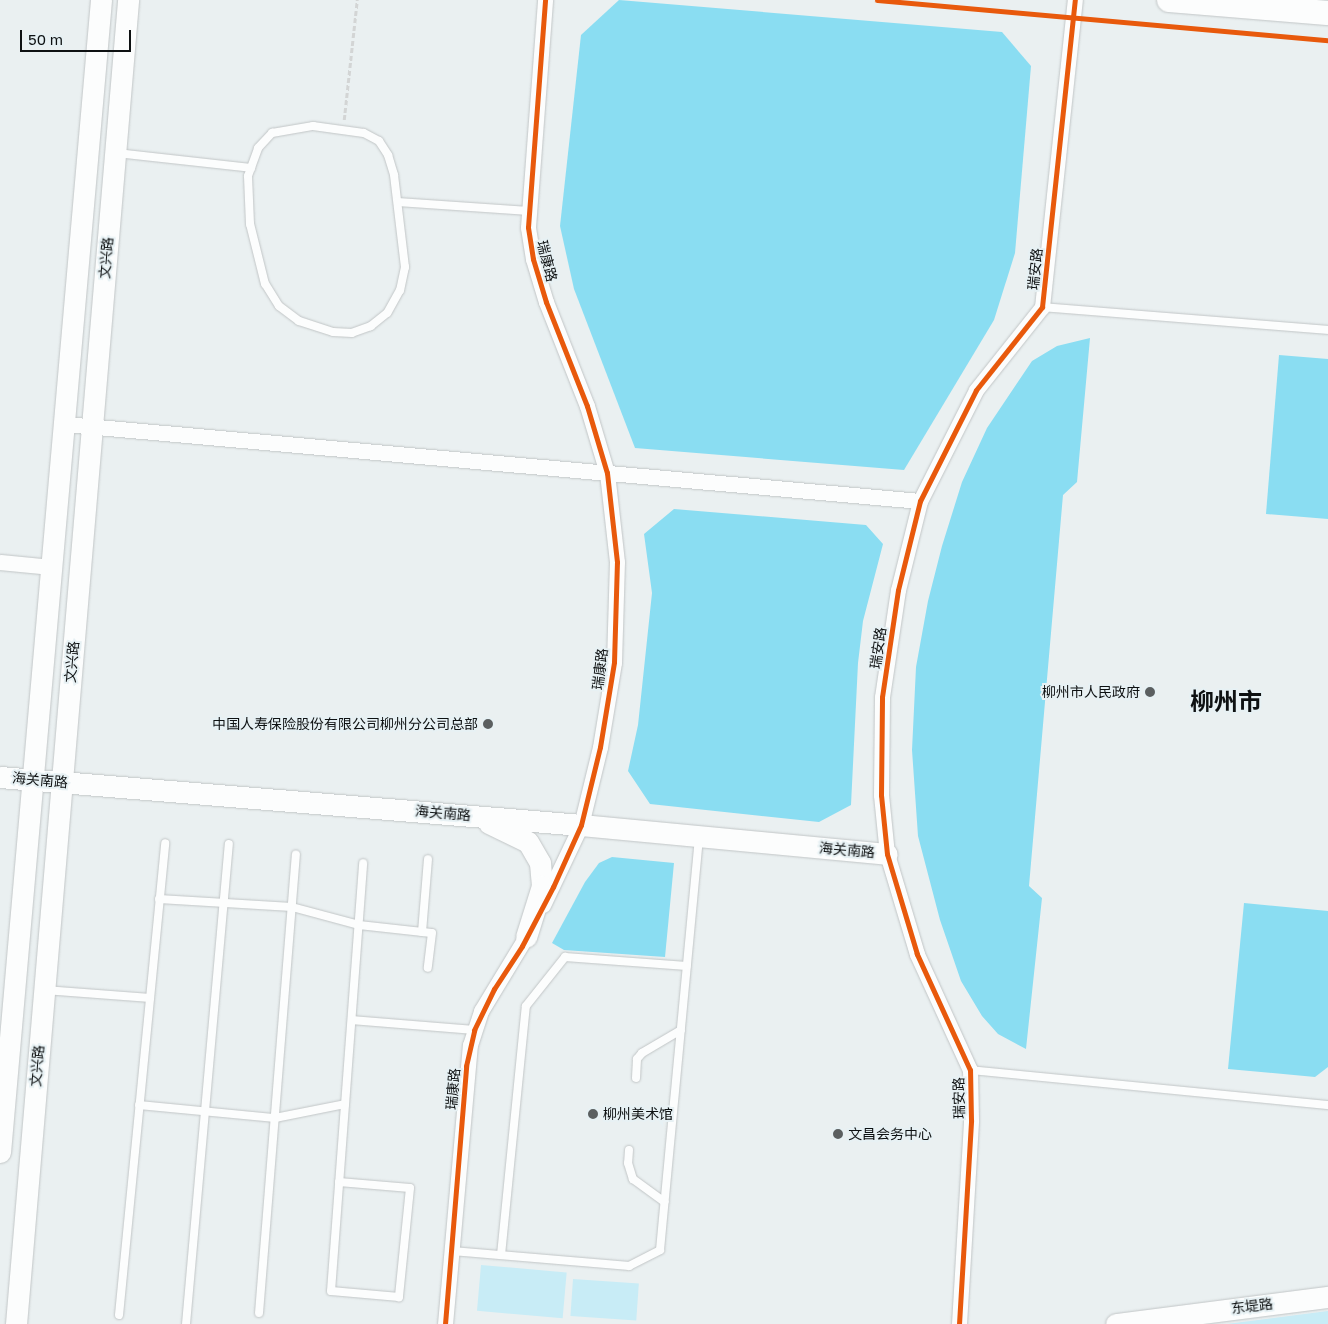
<!DOCTYPE html>
<html>
<head>
<meta charset="utf-8">
<style>
  body { margin:0 }
  #map { position:relative; width:1328px; height:1324px; overflow:hidden; background:#eaf0f1; font-family:"Golos Text","Noto Sans SC",sans-serif }
  div>[style] { position:absolute }
  [style*='--x'] { left:calc(var(--x)*1px); top:calc(var(--y)*1px); width:calc(var(--w)*1px); rotate:calc(var(--a)*1deg) }
  .green>* { inset:0; background:#c8ecf6; transform-origin:0 0 }
  .forest>* { inset:0; background:#8addf2 }
  .path>* { height:2.5px; margin-top:-1.25px; transform-origin:0; background:repeating-linear-gradient(90deg,#d3d5d5 0 5px,transparent 0 7.5px) }
  .roads { filter:drop-shadow(0 0 1px #c1c5c6) drop-shadow(0 0 1px #c1c5c6) }
  .lane>* { height:8px; margin:-4px; padding:0 4px; transform-origin:4px; border-radius:4px; background:#fcfdfd }
  .street>* { height:15px; margin:-7.5px; padding:0 7.5px; transform-origin:7.5px; border-radius:7.5px; background:#fcfdfd }
  .secondary>* { height:21px; margin:-10.5px; padding:0 10.5px; transform-origin:10.5px; border-radius:10.5px; background:#fcfdfd }
  .primary>* { height:24px; margin:-12px; padding:0 12px; transform-origin:12px; border-radius:12px; background:#fcfdfd }
  .cycleway>* { height:5px; margin:-2.5px; padding:0 2.5px; transform-origin:2.5px; border-radius:2.5px; background:#e8590c }
  .dots>* { width:14px; height:14px; translate:-50% -50%; box-sizing:border-box; border:2px solid #e7f1f4; border-radius:50% }
  span { translate:-50% -50%; white-space:nowrap; text-align:center; line-height:1.15; -webkit-text-stroke:4px #e7f1f4; paint-order:stroke }
  .street-label { font-size:14px; color:#0e1112 }
  .poi-label { font-size:14px; color:#0e1112 }
  .right { translate:-100% -50%; text-align:right }
  .left { translate:0 -50%; text-align:left }
  .town-label { font-size:24px; color:#0e1112; font-weight:700 }
  .scale { position:absolute; left:20px; top:30px; width:111px; height:22px; box-sizing:border-box; border:2px solid #0e1112; border-top:0; padding-left:6px; font-size:15px; line-height:18px; white-space:nowrap; color:#0e1112; -webkit-text-stroke:4px #e7f1f4; paint-order:stroke }
</style>
</head>
<body>
<div id="map">
  <div class="green">
    <div style="left:481px;top:1265px;width:86px;height:46px;rotate:5deg"></div>
    <div style="left:573px;top:1279px;width:66px;height:37px;rotate:4deg"></div>
    <div style="clip-path:polygon(1328px 1311px,1328px 1324px,1227px 1324px)"></div>
  </div>
  <div class="forest">
    <div style="clip-path:polygon(619px 0,1002px 32px,1031px 66px,1015px 253px,994px 320px,904px 470px,635px 448px,574px 289px,560px 226px,581px 35px)"></div>
    <div style="clip-path:polygon(1090px 338px,1077px 482px,1063px 495px,1029px 886px,1042px 898px,1026px 1049px,998px 1034px,982px 1016px,961px 981px,940px 920px,918px 836px,912px 750px,916px 667px,928px 601px,942px 546px,962px 482px,987px 428px,1032px 361px,1057px 346px)"></div>
    <div style="clip-path:polygon(1279px 355px,1328px 359px,1328px 519px,1266px 514px)"></div>
    <div style="clip-path:polygon(674px 509px,866px 525px,883px 544px,863px 621px,858px 663px,851px 805px,819px 822px,650px 804px,628px 771px,638px 725px,652px 593px,644px 534px)"></div>
    <div style="clip-path:polygon(612px 857px,674px 863px,665px 957px,564px 950px,552px 943px,585px 882px,599px 863px)"></div>
    <div style="clip-path:polygon(1244px 903px,1328px 911px,1328px 1067px,1315px 1077px,1228px 1069px)"></div>
  </div>
  <div class="path">
    <div style="--x:344;--y:120;--w:121;--a:-83.8"></div>
  </div>
  <div class="roads">
    <div class="lane">
      <div style="--x:313;--y:126;--w:51;--a:7.8"></div>
      <div style="--x:364;--y:133;--w:17;--a:28"></div>
      <div style="--x:379;--y:141;--w:17;--a:57"></div>
      <div style="--x:388;--y:155;--w:21;--a:73"></div>
      <div style="--x:394;--y:175;--w:93;--a:83.2"></div>
      <div style="--x:405;--y:267;--w:24;--a:102"></div>
      <div style="--x:400;--y:290;--w:26;--a:119"></div>
      <div style="--x:387;--y:313;--w:21;--a:141"></div>
      <div style="--x:371;--y:326;--w:20;--a:160"></div>
      <div style="--x:352;--y:333;--w:19;--a:-177"></div>
      <div style="--x:333;--y:332;--w:36;--a:-162"></div>
      <div style="--x:299;--y:321;--w:25;--a:-143"></div>
      <div style="--x:279;--y:306;--w:26;--a:-122"></div>
      <div style="--x:265;--y:284;--w:62;--a:-104"></div>
      <div style="--x:250;--y:224;--w:48;--a:-92.4"></div>
      <div style="--x:248;--y:176;--w:30;--a:-70"></div>
      <div style="--x:258;--y:148;--w:21;--a:-47"></div>
      <div style="--x:272;--y:133;--w:42;--a:-9.7"></div>
      <div style="--x:116;--y:153;--w:136;--a:6.3"></div>
      <div style="--x:398;--y:202;--w:131;--a:3.9"></div>
      <div style="--x:1042;--y:307;--w:287;--a:4.6"></div>
      <div style="--x:159;--y:899;--w:133;--a:3.4"></div>
      <div style="--x:292;--y:907;--w:69;--a:15"></div>
      <div style="--x:359;--y:925;--w:73;--a:6.3"></div>
      <div style="--x:432;--y:933;--w:35;--a:97"></div>
      <div style="--x:422;--y:932;--w:73;--a:-85.3"></div>
      <div style="--x:45;--y:990;--w:105;--a:4.4"></div>
      <div style="--x:352;--y:1020;--w:122;--a:4.7"></div>
      <div style="--x:970;--y:1070;--w:360;--a:5.6"></div>
      <div style="--x:636;--y:1078;--w:19;--a:-87"></div>
      <div style="--x:637;--y:1059;--w:8;--a:-50"></div>
      <div style="--x:642;--y:1053;--w:45;--a:-30.5"></div>
      <div style="--x:139;--y:1105;--w:137;--a:5.5"></div>
      <div style="--x:275;--y:1118;--w:71;--a:-11.3"></div>
      <div style="--x:629;--y:1150;--w:13;--a:94"></div>
      <div style="--x:628;--y:1163;--w:17;--a:73"></div>
      <div style="--x:633;--y:1179;--w:39;--a:36"></div>
      <div style="--x:339;--y:1182;--w:71;--a:4.8"></div>
      <div style="--x:410;--y:1188;--w:110;--a:95.8"></div>
      <div style="--x:399;--y:1297;--w:68;--a:-175"></div>
      <div style="--x:331;--y:1291;--w:429;--a:-85.7"></div>
      <div style="--x:452;--y:1251;--w:178;--a:4.8"></div>
      <div style="--x:629;--y:1266;--w:35;--a:-27"></div>
      <div style="--x:660;--y:1250;--w:414;--a:-84.6"></div>
      <div style="--x:501;--y:1255;--w:250;--a:-84.3"></div>
      <div style="--x:526;--y:1006;--w:63;--a:-51.5"></div>
      <div style="--x:565;--y:957;--w:122;--a:4.2"></div>
      <div style="--x:259;--y:1313;--w:460;--a:-85.4"></div>
      <div style="--x:119;--y:1315;--w:474;--a:-84.4"></div>
      <div style="--x:186;--y:1324;--w:482;--a:-84.9"></div>
    </div>
    <div class="street">
      <div style="--x:64;--y:424;--w:859;--a:5.14"></div>
      <div style="--x:0;--y:562;--w:52;--a:5.5"></div>
      <div style="--x:543;--y:905;--w:89;--a:-64.6"></div>
      <div style="--x:581;--y:825;--w:80;--a:-76.3"></div>
      <div style="--x:600;--y:747;--w:86;--a:-80.6"></div>
      <div style="--x:614;--y:662;--w:100;--a:-88.3"></div>
      <div style="--x:617;--y:562;--w:90;--a:-96.4"></div>
      <div style="--x:607;--y:473;--w:70;--a:-106.6"></div>
      <div style="--x:587;--y:406;--w:112;--a:-111.5"></div>
      <div style="--x:546;--y:302;--w:45;--a:-106.8"></div>
      <div style="--x:533;--y:259;--w:32;--a:-99"></div>
      <div style="--x:528;--y:227;--w:228;--a:-85.7"></div>
      <div style="--x:445;--y:1324;--w:280;--a:-84.9"></div>
      <div style="--x:470;--y:1045;--w:36;--a:-72"></div>
      <div style="--x:481;--y:1011;--w:95;--a:-58.8"></div>
      <div style="--x:959;--y:1324;--w:204;--a:-86.6"></div>
      <div style="--x:971;--y:1120;--w:50;--a:-91.1"></div>
      <div style="--x:970;--y:1070;--w:128;--a:-114.6"></div>
      <div style="--x:917;--y:954;--w:104;--a:-106.7"></div>
      <div style="--x:887;--y:854;--w:59;--a:-95.8"></div>
      <div style="--x:881;--y:795;--w:98;--a:-89.4"></div>
      <div style="--x:882;--y:697;--w:108;--a:-81.5"></div>
      <div style="--x:898;--y:590;--w:92;--a:-76.1"></div>
      <div style="--x:920;--y:501;--w:124;--a:-63.2"></div>
      <div style="--x:976;--y:390;--w:106;--a:-51.5"></div>
      <div style="--x:1042;--y:307;--w:309;--a:-83.9"></div>
    </div>
    <div class="secondary">
      <div style="--x:0;--y:777;--w:583;--a:4.72"></div>
      <div style="--x:581;--y:825;--w:307;--a:5.4"></div>
      <div style="--x:489;--y:823;--w:43;--a:26"></div>
      <div style="--x:528;--y:842;--w:24;--a:60"></div>
      <div style="--x:540;--y:863;--w:23;--a:85"></div>
      <div style="--x:542;--y:886;--w:53;--a:107.4"></div>
      <div style="--x:0;--y:1152;--w:1156;--a:-84.99"></div>
      <div style="--x:16;--y:1324;--w:1329;--a:-85.16"></div>
      <div style="--x:1116;--y:1324;--w:214;--a:-7.3"></div>
    </div>
    <div class="primary">
      <div style="--x:1169;--y:0;--w:160;--a:4.7"></div>
    </div>
  </div>
  <div class="cycleway">
    <div style="--x:877;--y:0;--w:453;--a:5.1"></div>
    <div style="--x:445;--y:1324;--w:259;--a:-85.3"></div>
    <div style="--x:466;--y:1066;--w:37;--a:-77"></div>
    <div style="--x:474;--y:1030;--w:46;--a:-64"></div>
    <div style="--x:494;--y:989;--w:51;--a:-56.9"></div>
    <div style="--x:522;--y:946;--w:67;--a:-62.3"></div>
    <div style="--x:553;--y:887;--w:68;--a:-65.7"></div>
    <div style="--x:581;--y:825;--w:80;--a:-76.3"></div>
    <div style="--x:600;--y:747;--w:86;--a:-80.6"></div>
    <div style="--x:614;--y:662;--w:100;--a:-88.3"></div>
    <div style="--x:617;--y:562;--w:90;--a:-96.4"></div>
    <div style="--x:607;--y:473;--w:70;--a:-106.6"></div>
    <div style="--x:587;--y:406;--w:112;--a:-111.5"></div>
    <div style="--x:546;--y:302;--w:45;--a:-106.8"></div>
    <div style="--x:533;--y:259;--w:32;--a:-99"></div>
    <div style="--x:528;--y:227;--w:228;--a:-85.7"></div>
    <div style="--x:959;--y:1324;--w:204;--a:-86.6"></div>
    <div style="--x:971;--y:1120;--w:50;--a:-91.1"></div>
    <div style="--x:970;--y:1070;--w:128;--a:-114.6"></div>
    <div style="--x:917;--y:954;--w:104;--a:-106.7"></div>
    <div style="--x:887;--y:854;--w:59;--a:-95.8"></div>
    <div style="--x:881;--y:795;--w:98;--a:-89.4"></div>
    <div style="--x:882;--y:697;--w:108;--a:-81.5"></div>
    <div style="--x:898;--y:590;--w:92;--a:-76.1"></div>
    <div style="--x:920;--y:501;--w:124;--a:-63.2"></div>
    <div style="--x:976;--y:390;--w:106;--a:-51.5"></div>
    <div style="--x:1042;--y:307;--w:309;--a:-83.9"></div>
  </div>
  <div class="dots">
    <div style="left:1150px;top:692px;background:#5b5f60"></div>
    <div style="left:488px;top:724px;background:#5b5f60"></div>
    <div style="left:593px;top:1114px;background:#5b5f60"></div>
    <div style="left:838px;top:1134px;background:#5b5f60"></div>
  </div>
  <div class="street-label">
    <span style="left:106px;top:258px;rotate:-85deg">文兴路</span>
    <span style="left:547px;top:261px;rotate:76deg">瑞康路</span>
    <span style="left:1035px;top:269px;rotate:-84deg">瑞安路</span>
    <span style="left:878px;top:648px;rotate:-82deg">瑞安路</span>
    <span style="left:72px;top:662px;rotate:-85deg">文兴路</span>
    <span style="left:600px;top:669px;rotate:-83deg">瑞康路</span>
    <span style="left:40px;top:780px;rotate:5deg">海关南路</span>
    <span style="left:443px;top:813px;rotate:5deg">海关南路</span>
    <span style="left:847px;top:850px;rotate:5deg">海关南路</span>
    <span style="left:37px;top:1066px;rotate:-85deg">文兴路</span>
    <span style="left:453px;top:1089px;rotate:-85deg">瑞康路</span>
    <span style="left:959px;top:1098px;rotate:-91deg">瑞安路</span>
    <span style="left:1252px;top:1306px;rotate:-7deg">东堤路</span>
  </div>
  <div class="poi-label">
    <span class="right" style="left:1140px;top:692px">柳州市人民政府</span>
    <span class="right" style="left:478px;top:724px">中国人寿保险股份有限公司柳州分公司总部</span>
    <span class="left" style="left:603px;top:1114px">柳州美术馆</span>
    <span class="left" style="left:848px;top:1134px">文昌会务中心</span>
  </div>
  <div class="town-label">
    <span style="left:1226px;top:701px">柳州市</span>
  </div>
  <div class="scale">50 m</div>
</div>
</body>
</html>
